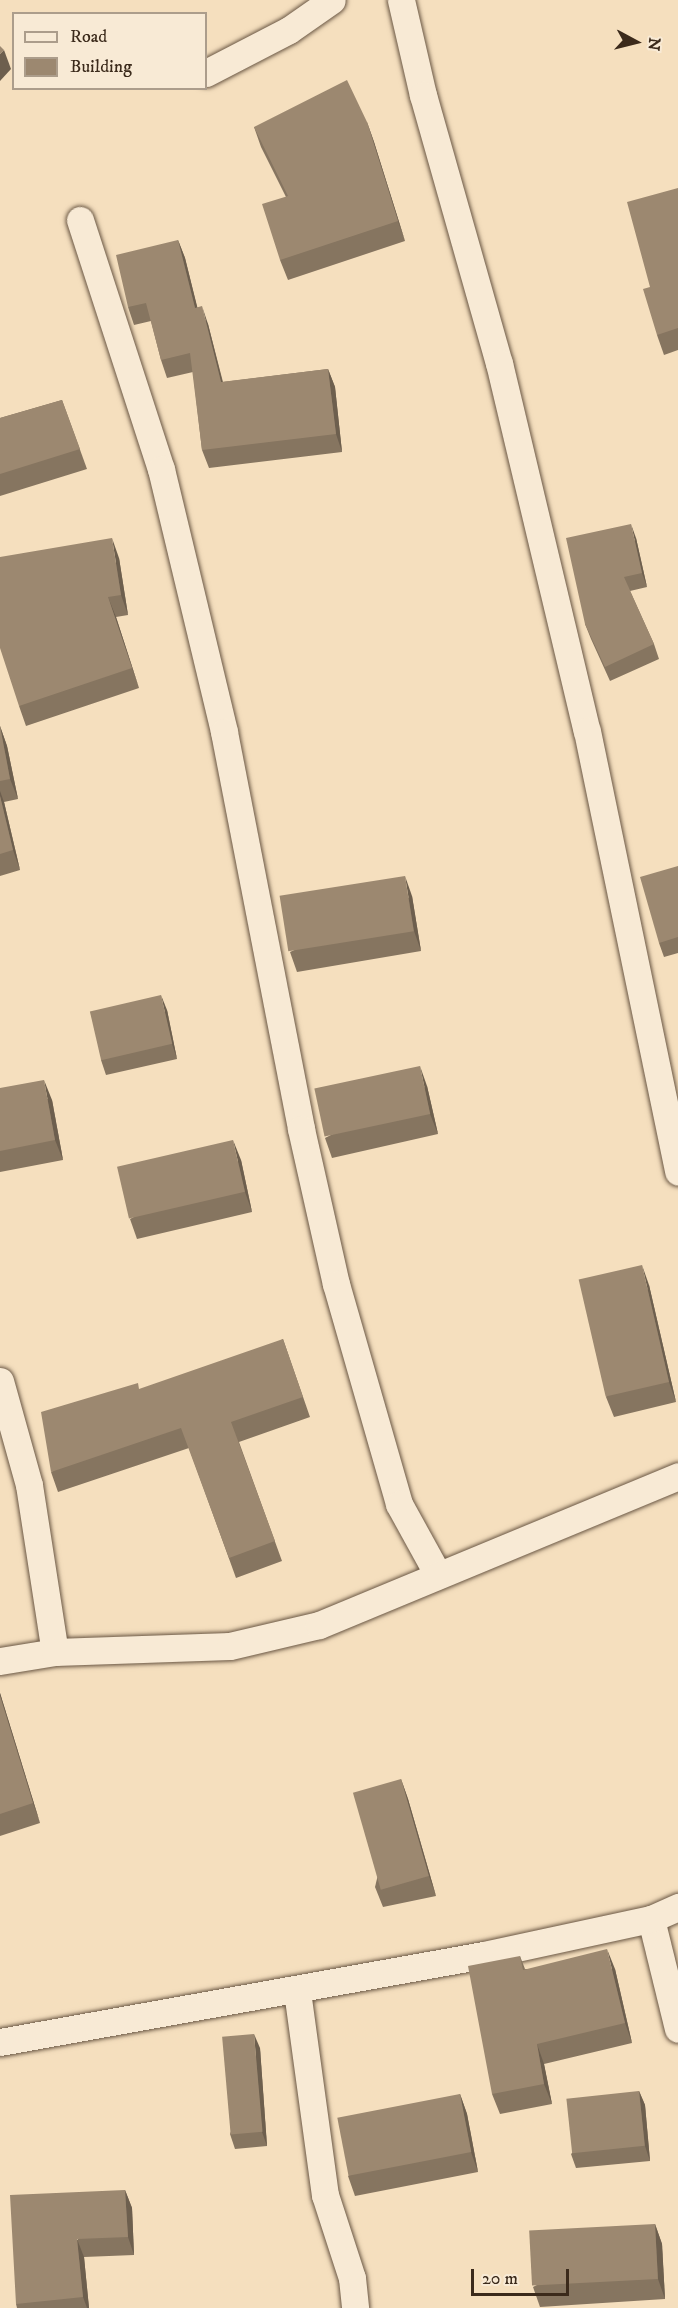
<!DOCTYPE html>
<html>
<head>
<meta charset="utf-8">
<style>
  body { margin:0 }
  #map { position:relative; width:678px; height:2308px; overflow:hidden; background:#f5dfbe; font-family:"IM FELL DW Pica",serif }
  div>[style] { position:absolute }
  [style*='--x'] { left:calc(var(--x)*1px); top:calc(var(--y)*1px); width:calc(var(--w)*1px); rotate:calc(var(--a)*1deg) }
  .roads { filter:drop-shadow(0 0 2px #6a5744) drop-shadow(0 0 2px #6a5744) }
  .street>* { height:27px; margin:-13.5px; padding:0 13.5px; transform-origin:13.5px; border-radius:13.5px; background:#f8ead5 }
  .wall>* { inset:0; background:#867560 }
  .shaded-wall>* { inset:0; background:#6d5f4e }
  .building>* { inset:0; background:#9c8870; transform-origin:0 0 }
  span { translate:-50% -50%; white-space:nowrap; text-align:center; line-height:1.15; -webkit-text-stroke:5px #f8ead5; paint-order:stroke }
  .legend { position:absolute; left:12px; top:12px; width:195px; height:78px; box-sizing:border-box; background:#f8ead5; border:2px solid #ac9d8b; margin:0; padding:8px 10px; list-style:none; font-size:18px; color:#3b2a1b }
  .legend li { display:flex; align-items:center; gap:12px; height:30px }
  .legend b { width:30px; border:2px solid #ac9d8b }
  .north { position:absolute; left:606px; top:12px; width:60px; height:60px; -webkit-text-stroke:4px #f8ead5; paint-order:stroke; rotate:97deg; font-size:16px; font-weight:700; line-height:24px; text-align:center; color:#3b2a1b }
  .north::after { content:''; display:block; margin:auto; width:21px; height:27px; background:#3b2a1b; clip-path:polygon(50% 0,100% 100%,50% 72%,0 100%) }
  .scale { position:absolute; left:471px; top:2269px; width:98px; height:27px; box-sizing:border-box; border:3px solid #3b2a1b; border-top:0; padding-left:8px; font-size:18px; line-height:21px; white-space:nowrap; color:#3b2a1b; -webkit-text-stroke:4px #f8ead5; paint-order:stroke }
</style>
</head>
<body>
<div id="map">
  <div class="roads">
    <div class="street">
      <div style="--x:401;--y:0;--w:98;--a:77"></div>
      <div style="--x:423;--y:95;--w:279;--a:74.2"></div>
      <div style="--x:499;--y:363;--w:378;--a:76.6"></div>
      <div style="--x:587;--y:731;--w:450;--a:78.3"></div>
      <div style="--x:206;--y:73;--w:93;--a:-27.4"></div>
      <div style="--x:289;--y:30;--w:52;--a:-34.9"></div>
      <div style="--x:80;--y:220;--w:262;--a:72"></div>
      <div style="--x:161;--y:469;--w:270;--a:76.5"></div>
      <div style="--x:224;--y:732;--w:404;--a:79"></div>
      <div style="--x:301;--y:1129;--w:159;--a:77.3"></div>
      <div style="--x:336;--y:1284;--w:229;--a:74"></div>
      <div style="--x:399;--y:1504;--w:81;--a:61.2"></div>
      <div style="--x:0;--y:1381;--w:108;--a:74.4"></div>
      <div style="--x:29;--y:1485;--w:169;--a:81.2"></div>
      <div style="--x:0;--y:1661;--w:56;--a:-9.3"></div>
      <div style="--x:55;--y:1652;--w:175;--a:-2"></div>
      <div style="--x:230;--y:1646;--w:91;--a:-13.3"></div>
      <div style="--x:319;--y:1625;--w:389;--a:-22.5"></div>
      <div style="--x:651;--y:1919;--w:113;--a:76.2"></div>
      <div style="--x:297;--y:1991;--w:206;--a:82.2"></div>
      <div style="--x:325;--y:2195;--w:87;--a:72"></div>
      <div style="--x:352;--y:2278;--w:30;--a:84"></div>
      <div style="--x:0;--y:2042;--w:492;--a:-10.2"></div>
      <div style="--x:484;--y:1955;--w:171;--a:-12.2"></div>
      <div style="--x:651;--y:1919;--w:30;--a:-24"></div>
    </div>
  </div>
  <div class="wall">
    <div style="clip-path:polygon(367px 122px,374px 142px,405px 241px,288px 280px,280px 260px,286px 197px,261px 147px,254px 127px)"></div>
    <div style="clip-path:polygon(678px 188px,678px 350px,664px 355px,657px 335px)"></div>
    <div style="clip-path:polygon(178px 240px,185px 258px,197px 307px,208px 324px,223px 382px,328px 369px,335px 387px,342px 452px,209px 468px,202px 450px,193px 372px,167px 378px,161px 360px,151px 321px,134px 325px,128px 307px)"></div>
    <div style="clip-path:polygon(62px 400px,87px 469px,0 496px,0 418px)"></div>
    <div style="clip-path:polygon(636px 538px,647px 587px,630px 591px,654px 644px,659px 659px,610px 681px,591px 639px,585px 624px)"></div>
    <div style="clip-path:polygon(119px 558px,128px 615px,116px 617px,139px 688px,26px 726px,19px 706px)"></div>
    <div style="clip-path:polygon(0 726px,7px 746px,18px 799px,4px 802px,20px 870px,0 876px)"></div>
    <div style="clip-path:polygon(678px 866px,678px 953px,664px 957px,659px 943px)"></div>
    <div style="clip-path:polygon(412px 896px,421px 951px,297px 972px,290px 952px)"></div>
    <div style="clip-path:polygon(167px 1010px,177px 1059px,106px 1075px,101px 1060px)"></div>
    <div style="clip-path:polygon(427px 1086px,438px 1134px,332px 1158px,325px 1138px)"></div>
    <div style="clip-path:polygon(0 1088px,52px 1100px,63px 1160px,0 1172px)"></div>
    <div style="clip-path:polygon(241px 1160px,252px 1212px,137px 1239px,130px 1219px)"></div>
    <div style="clip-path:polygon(649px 1285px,676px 1402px,614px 1417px,606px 1397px)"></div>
    <div style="clip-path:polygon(283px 1339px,310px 1417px,239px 1442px,282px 1561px,236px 1578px,189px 1448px,58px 1492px,51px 1472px)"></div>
    <div style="clip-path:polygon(0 1693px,40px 1823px,0 1836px)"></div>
    <div style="clip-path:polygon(401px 1779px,408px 1799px,436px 1896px,383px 1907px,375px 1887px)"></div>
    <div style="clip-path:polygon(520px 1956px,525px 1969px,615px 1969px,632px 2043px,544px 2064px,552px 2104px,500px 2114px,492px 2094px)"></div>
    <div style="clip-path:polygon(260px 2048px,267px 2146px,235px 2149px,230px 2134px)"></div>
    <div style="clip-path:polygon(639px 2091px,645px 2105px,650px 2161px,576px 2168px,571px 2154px)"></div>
    <div style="clip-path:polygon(460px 2094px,467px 2114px,478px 2172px,355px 2196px,348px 2176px)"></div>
    <div style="clip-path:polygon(125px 2190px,132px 2208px,134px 2255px,84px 2257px,89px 2308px,17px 2308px,16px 2304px)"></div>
    <div style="clip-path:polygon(655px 2224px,662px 2244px,665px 2299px,540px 2307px,533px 2287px)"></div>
  </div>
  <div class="shaded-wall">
    <div style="clip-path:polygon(4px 50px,11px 69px,0 81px,0 54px)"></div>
    <div style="clip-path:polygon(367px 122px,374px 142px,405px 241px,398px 221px)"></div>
    <div style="clip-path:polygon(178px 240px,185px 258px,202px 326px,195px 308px)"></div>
    <div style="clip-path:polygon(202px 306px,208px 324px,227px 400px,221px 382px)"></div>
    <div style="clip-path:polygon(328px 369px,335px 387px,342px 452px,336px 434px)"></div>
    <div style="clip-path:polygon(631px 524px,636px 538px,647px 587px,642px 573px)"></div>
    <div style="clip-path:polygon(112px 538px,119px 558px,128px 615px,121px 595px)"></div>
    <div style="clip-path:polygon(108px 597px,116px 617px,139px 688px,132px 668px)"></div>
    <div style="clip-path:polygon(0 726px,7px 746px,18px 799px,10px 779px)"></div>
    <div style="clip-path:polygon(0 791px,4px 802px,20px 870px,13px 850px,0 796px)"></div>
    <div style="clip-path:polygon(405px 876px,412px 896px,421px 951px,414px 931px)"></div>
    <div style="clip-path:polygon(161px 995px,167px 1010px,177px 1059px,172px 1044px)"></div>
    <div style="clip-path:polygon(420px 1066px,427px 1086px,438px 1134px,430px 1114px)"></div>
    <div style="clip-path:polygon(44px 1080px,52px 1100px,63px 1160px,55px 1140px)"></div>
    <div style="clip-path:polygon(233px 1140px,241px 1160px,252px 1212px,245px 1192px)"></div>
    <div style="clip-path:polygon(642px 1265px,649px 1285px,676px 1402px,669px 1382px)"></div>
    <div style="clip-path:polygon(0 1693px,40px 1823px,33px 1803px,0 1696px)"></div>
    <div style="clip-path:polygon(401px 1779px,408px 1799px,436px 1896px,429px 1876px)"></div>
    <div style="clip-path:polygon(607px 1949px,615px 1969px,632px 2043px,625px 2023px)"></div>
    <div style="clip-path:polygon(254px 2034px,260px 2048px,267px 2146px,262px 2132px)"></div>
    <div style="clip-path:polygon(537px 2044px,544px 2064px,552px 2104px,544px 2084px)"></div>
    <div style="clip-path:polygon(639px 2091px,645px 2105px,650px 2161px,645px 2146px)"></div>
    <div style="clip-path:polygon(460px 2094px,467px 2114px,478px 2172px,471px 2152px)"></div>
    <div style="clip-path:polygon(125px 2190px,132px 2208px,134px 2255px,128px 2237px)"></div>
    <div style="clip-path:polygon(655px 2224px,662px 2244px,665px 2299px,658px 2279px)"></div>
    <div style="clip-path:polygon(77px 2239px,84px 2257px,89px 2308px,87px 2308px,83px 2297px)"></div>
  </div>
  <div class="building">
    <div style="clip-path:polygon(0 46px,4px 50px,0 54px)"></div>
    <div style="clip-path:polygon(347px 80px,367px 122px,398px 221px,280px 260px,262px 204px,288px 196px,254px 127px)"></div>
    <div style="clip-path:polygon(678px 188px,678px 328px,657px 335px,643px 289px,650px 287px,627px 202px)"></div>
    <div style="clip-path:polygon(178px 240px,195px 308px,202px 306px,221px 382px,328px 369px,336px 434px,202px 450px,190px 353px,161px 360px,146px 303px,128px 307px,116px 255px)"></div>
    <div style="clip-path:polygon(62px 400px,80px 449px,0 474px,0 418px)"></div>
    <div style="clip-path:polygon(631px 524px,642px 573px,624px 577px,654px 644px,605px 667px,585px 624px,566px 538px)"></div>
    <div style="clip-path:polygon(112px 538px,121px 595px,108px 597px,132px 668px,19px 706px,0 648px,0 557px)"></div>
    <div style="clip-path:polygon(0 726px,10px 779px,0 781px)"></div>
    <div style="clip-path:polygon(0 796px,13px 850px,0 854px)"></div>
    <div style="clip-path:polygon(678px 866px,678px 937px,659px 943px,640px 877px)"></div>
    <div style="left:405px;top:876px;width:56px;height:127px;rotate:81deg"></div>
    <div style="left:161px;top:995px;width:50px;height:73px;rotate:77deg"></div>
    <div style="left:420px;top:1066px;width:49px;height:108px;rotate:78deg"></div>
    <div style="clip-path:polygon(44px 1080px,55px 1140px,0 1151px,0 1088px)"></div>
    <div style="left:233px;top:1140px;width:53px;height:119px;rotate:77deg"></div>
    <div style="left:642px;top:1265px;width:120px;height:65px;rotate:77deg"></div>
    <div style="clip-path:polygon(283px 1339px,303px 1397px,231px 1422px,275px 1541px,229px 1558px,181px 1428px,51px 1472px,41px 1412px,138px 1383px,139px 1389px)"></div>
    <div style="clip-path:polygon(0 1696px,33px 1803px,0 1814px)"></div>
    <div style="left:401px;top:1779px;width:101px;height:50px;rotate:74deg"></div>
    <div style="clip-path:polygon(607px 1949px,625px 2023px,537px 2044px,544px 2084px,492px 2094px,468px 1966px,520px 1956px,523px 1970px)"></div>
    <div style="left:254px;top:2034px;width:98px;height:32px;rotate:85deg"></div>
    <div style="left:639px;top:2091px;width:55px;height:73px;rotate:84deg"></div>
    <div style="left:460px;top:2094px;width:59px;height:125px;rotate:79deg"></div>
    <div style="clip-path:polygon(125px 2190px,128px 2237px,77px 2239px,83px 2297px,16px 2304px,10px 2195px)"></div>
    <div style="left:655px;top:2224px;width:55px;height:126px;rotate:87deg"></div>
  </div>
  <ul class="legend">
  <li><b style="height:8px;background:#f8ead5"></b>Road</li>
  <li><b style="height:16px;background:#9c8870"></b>Building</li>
  </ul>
  <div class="north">N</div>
  <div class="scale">20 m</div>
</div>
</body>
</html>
